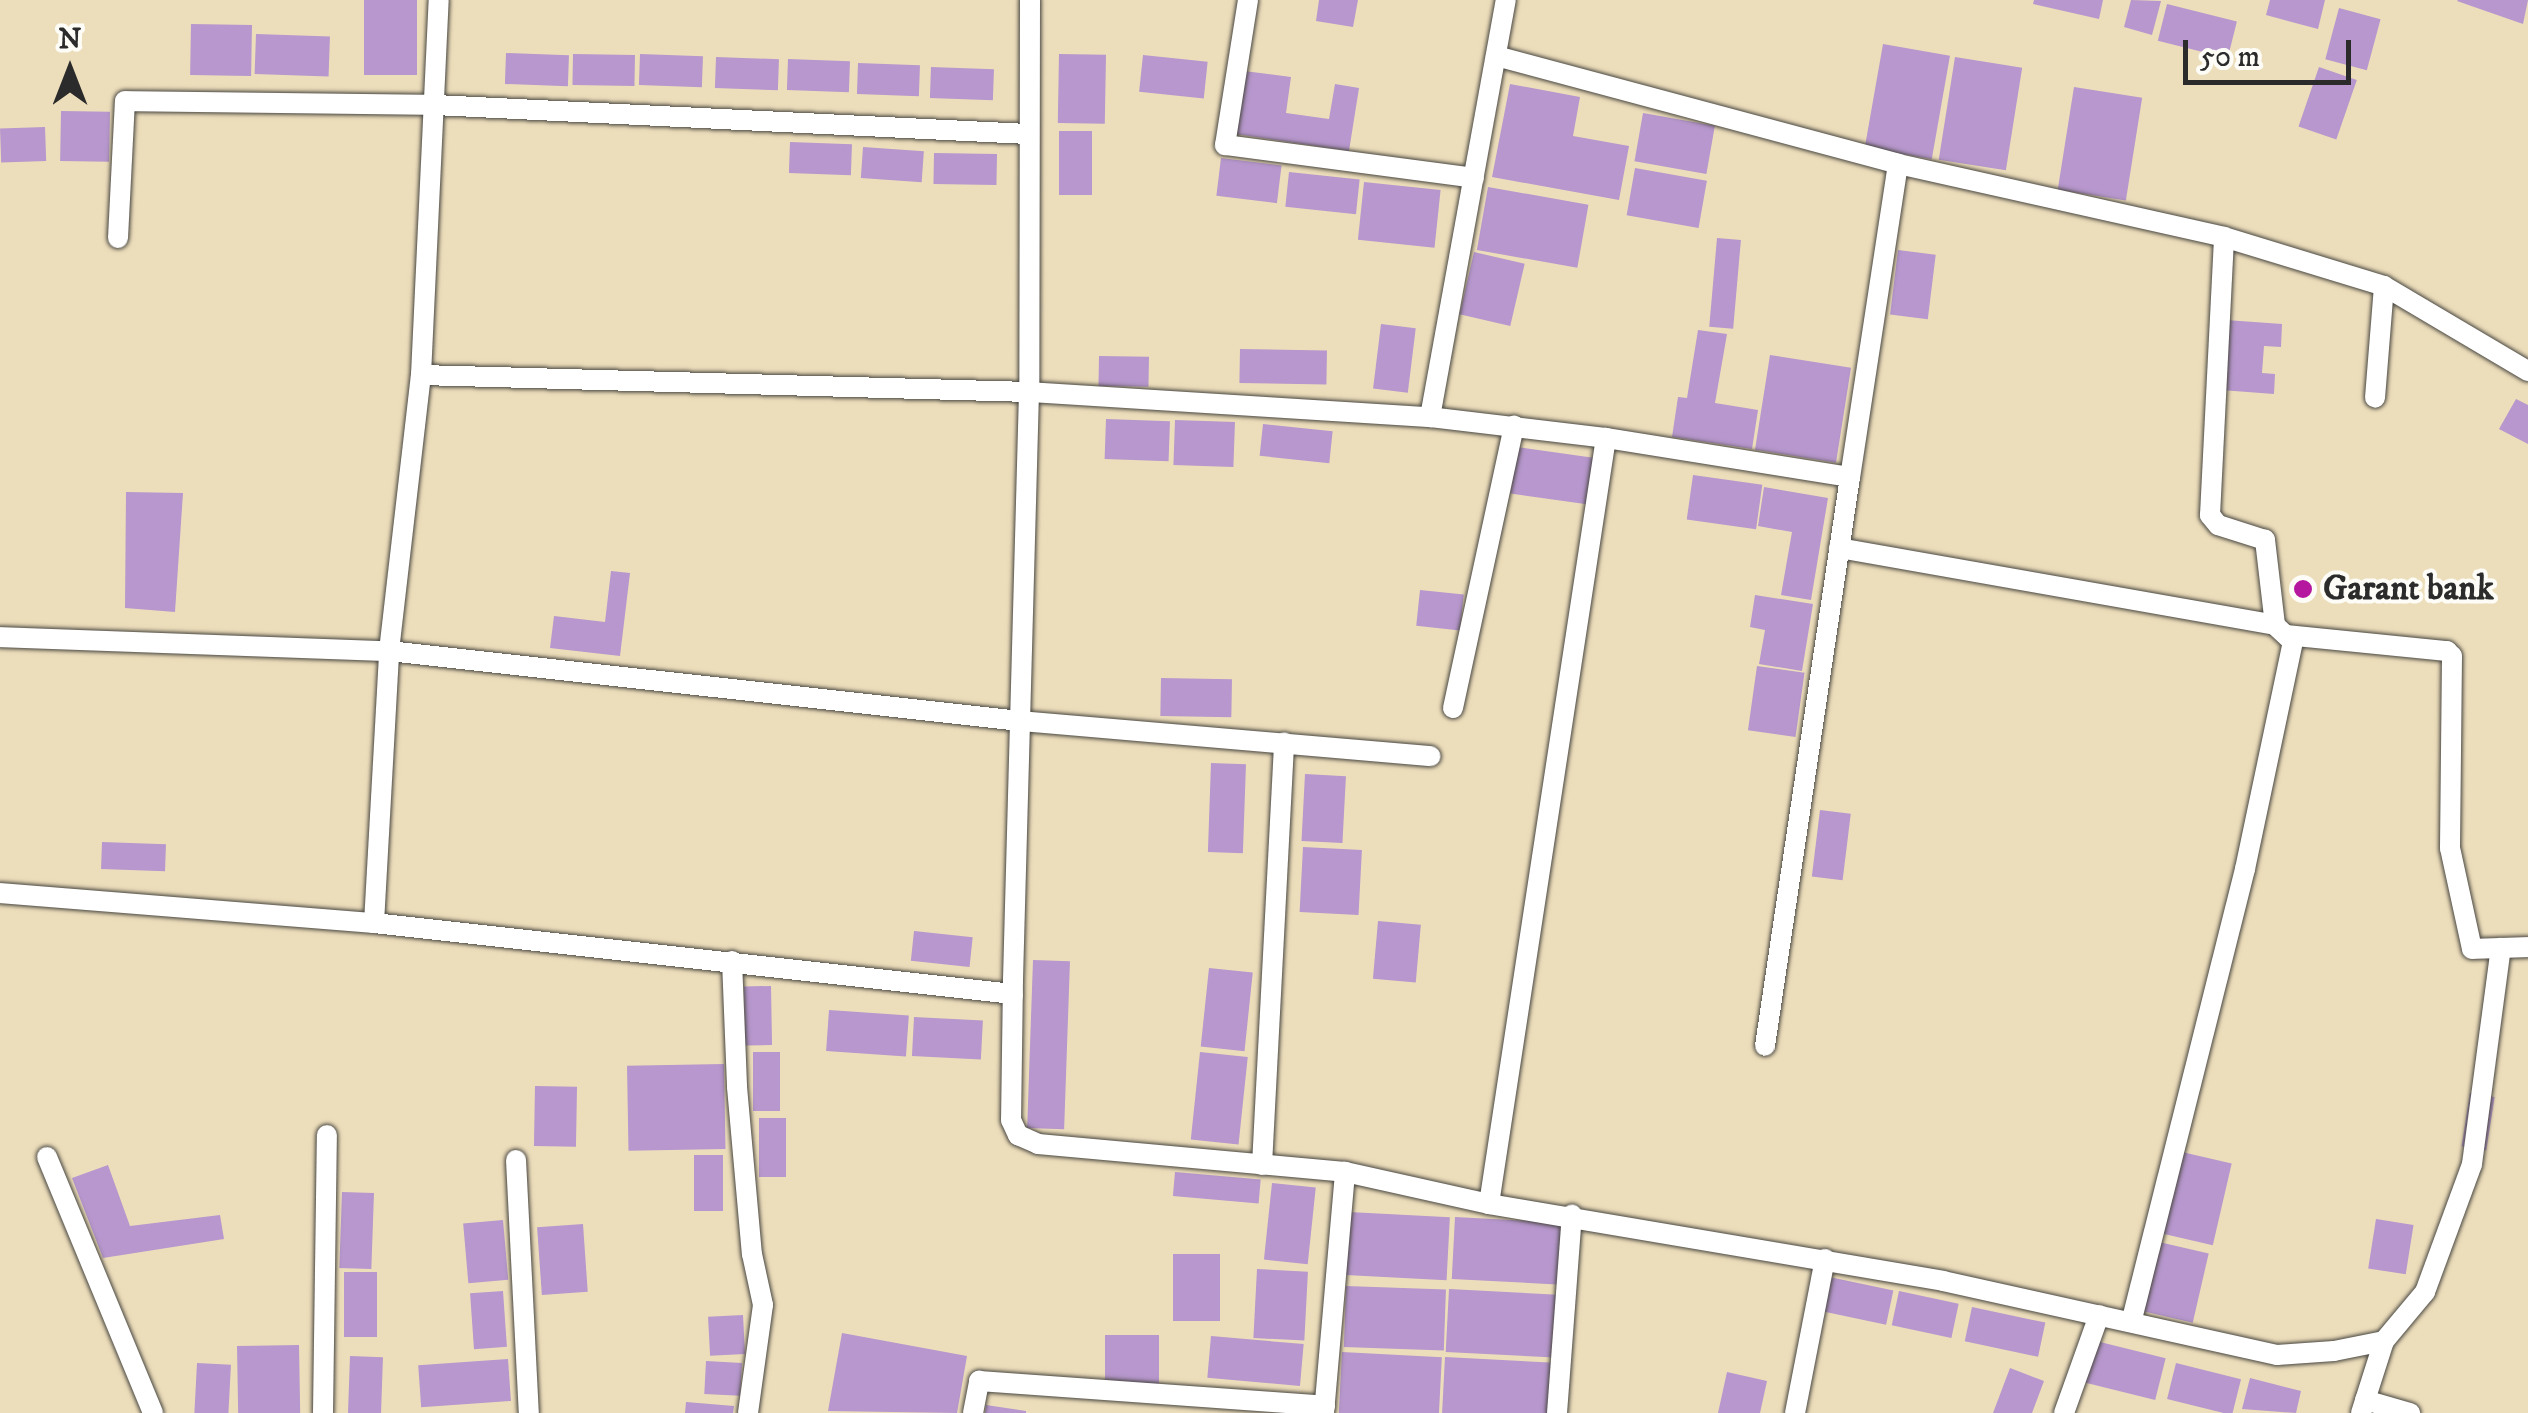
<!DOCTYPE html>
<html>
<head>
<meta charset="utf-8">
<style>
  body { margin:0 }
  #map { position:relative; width:2528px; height:1413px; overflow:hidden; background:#eddebb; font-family:"IM FELL DW Pica",serif }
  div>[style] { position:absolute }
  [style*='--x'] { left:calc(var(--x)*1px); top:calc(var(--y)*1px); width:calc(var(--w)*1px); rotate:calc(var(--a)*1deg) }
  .building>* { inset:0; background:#b797cd; transform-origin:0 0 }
  .roads { filter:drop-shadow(0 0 2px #484641) drop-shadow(0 0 2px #484641) }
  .street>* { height:20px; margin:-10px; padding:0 10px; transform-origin:10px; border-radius:10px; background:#fff }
  .dots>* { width:28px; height:28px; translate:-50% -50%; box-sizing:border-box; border:5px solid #fdfcf7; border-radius:50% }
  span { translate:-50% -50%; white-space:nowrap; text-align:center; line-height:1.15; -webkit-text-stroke:8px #fdfcf7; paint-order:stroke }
  .poi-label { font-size:35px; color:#2b2b2b; font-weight:700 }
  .left { translate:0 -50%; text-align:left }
  .north { position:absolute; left:20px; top:20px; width:100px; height:100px; -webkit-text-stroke:8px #fdfcf7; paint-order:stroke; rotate:0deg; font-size:28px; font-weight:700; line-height:40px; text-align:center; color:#2b2b2b }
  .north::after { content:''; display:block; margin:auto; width:35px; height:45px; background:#2b2b2b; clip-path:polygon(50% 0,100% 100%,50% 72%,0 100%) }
  .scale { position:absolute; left:2183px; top:40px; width:168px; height:45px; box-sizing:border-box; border:5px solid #2b2b2b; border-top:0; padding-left:12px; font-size:30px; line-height:35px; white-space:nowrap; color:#2b2b2b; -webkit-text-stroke:8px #fdfcf7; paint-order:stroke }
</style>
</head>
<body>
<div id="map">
  <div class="building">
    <div style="left:364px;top:0;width:53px;height:75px"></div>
    <div style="clip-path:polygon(1319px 0,1358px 0,1353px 27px,1316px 21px)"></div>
    <div style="clip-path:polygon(2034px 0,2103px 0,2099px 19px,2033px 4px)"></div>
    <div style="clip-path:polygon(2131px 0,2161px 1px,2152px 35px,2124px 27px)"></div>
    <div style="clip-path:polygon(2270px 0,2325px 0,2318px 29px,2266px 15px)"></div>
    <div style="clip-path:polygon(2528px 0,2523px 24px,2457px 1px,2458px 0)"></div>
    <div style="left:2167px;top:4px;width:72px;height:38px;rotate:14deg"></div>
    <div style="left:2339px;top:8px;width:43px;height:53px;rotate:15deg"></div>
    <div style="left:191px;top:24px;width:61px;height:51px;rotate:1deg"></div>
    <div style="left:256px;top:34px;width:74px;height:40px;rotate:2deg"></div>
    <div style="left:1883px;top:44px;width:68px;height:105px;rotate:10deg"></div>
    <div style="left:506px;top:53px;width:63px;height:31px;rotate:2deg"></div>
    <div style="left:573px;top:54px;width:62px;height:31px;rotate:1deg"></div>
    <div style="left:640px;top:54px;width:63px;height:31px;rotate:2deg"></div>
    <div style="left:1059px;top:54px;width:47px;height:69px;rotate:1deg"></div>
    <div style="left:1143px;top:55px;width:65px;height:37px;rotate:6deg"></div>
    <div style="left:716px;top:57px;width:63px;height:31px;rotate:2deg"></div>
    <div style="left:1955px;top:57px;width:68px;height:104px;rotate:9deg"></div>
    <div style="left:788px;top:59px;width:62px;height:31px;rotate:2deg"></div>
    <div style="left:858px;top:63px;width:62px;height:31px;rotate:2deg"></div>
    <div style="left:931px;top:67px;width:63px;height:31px;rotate:2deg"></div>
    <div style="left:2319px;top:67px;width:40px;height:63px;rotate:19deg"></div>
    <div style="clip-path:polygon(1244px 71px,1291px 77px,1286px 113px,1329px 119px,1335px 84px,1359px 88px,1349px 151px,1235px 134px)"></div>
    <div style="clip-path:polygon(1510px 84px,1580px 97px,1573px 136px,1629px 146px,1619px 200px,1492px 177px)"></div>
    <div style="left:2074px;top:87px;width:69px;height:104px;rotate:9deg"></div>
    <div style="left:61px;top:111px;width:49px;height:50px;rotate:1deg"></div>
    <div style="left:1643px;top:113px;width:73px;height:49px;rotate:10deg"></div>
    <div style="left:45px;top:127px;width:34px;height:45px;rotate:88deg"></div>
    <div style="left:1059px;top:131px;width:33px;height:64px"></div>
    <div style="left:790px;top:142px;width:62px;height:31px;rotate:2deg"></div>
    <div style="left:863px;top:147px;width:61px;height:31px;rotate:4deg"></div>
    <div style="left:934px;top:153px;width:63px;height:31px;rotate:1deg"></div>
    <div style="left:1221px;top:158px;width:61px;height:38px;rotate:7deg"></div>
    <div style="left:1635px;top:168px;width:73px;height:48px;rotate:10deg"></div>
    <div style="left:1289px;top:172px;width:71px;height:35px;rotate:6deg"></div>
    <div style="left:1364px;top:182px;width:77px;height:58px;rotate:6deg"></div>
    <div style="left:1488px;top:187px;width:102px;height:64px;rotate:10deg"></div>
    <div style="left:1717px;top:238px;width:24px;height:89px;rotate:5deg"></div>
    <div style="left:1898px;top:250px;width:38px;height:65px;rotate:7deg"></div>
    <div style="left:1474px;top:252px;width:52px;height:64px;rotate:13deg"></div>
    <div style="clip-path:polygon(2226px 320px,2282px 324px,2281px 347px,2264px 346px,2262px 373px,2275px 374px,2274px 394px,2221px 390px)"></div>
    <div style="left:1381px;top:324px;width:35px;height:65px;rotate:7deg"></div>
    <div style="clip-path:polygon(1698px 330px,1727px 334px,1715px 403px,1758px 410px,1752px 449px,1672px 437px,1678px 397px,1687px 398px)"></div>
    <div style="left:1240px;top:349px;width:87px;height:34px;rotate:1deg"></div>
    <div style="left:1770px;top:355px;width:82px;height:96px;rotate:9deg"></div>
    <div style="left:1099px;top:356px;width:50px;height:30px;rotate:1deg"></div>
    <div style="clip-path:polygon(2516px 399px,2528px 405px,2528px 444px,2499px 429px)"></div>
    <div style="left:1106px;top:419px;width:64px;height:40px;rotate:2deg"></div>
    <div style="left:1175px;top:420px;width:60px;height:45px;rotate:2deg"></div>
    <div style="left:1263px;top:424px;width:70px;height:32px;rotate:6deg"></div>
    <div style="left:1517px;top:447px;width:77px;height:47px;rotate:8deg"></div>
    <div style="left:1693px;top:475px;width:70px;height:45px;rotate:8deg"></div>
    <div style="clip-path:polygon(1764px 487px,1828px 498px,1811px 600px,1781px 595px,1792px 532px,1758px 526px)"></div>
    <div style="clip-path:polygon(126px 492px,183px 493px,175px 612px,125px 608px)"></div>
    <div style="clip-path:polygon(611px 571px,630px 573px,620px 656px,550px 648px,554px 616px,605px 622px)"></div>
    <div style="left:1420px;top:590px;width:44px;height:36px;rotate:6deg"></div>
    <div style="clip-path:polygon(1755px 595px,1813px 604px,1802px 671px,1759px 664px,1765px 630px,1750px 627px)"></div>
    <div style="left:1757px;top:666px;width:48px;height:65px;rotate:8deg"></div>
    <div style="left:1161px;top:678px;width:71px;height:38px;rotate:1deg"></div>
    <div style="left:1211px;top:763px;width:35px;height:89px;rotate:2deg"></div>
    <div style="left:1305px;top:774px;width:41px;height:67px;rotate:3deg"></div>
    <div style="left:1820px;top:810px;width:31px;height:67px;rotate:7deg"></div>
    <div style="left:102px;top:842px;width:64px;height:27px;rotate:2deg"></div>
    <div style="left:1303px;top:847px;width:59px;height:65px;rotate:3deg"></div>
    <div style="left:1378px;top:921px;width:43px;height:58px;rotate:5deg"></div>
    <div style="left:914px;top:931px;width:59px;height:30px;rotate:6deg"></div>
    <div style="left:1033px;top:960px;width:37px;height:168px;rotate:2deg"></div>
    <div style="left:1209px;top:968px;width:44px;height:79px;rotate:6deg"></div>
    <div style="left:771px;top:986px;width:59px;height:27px;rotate:89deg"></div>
    <div style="left:829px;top:1010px;width:80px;height:41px;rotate:4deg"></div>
    <div style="left:914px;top:1017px;width:69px;height:39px;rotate:3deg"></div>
    <div style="left:753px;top:1052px;width:27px;height:59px"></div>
    <div style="left:1200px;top:1052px;width:48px;height:88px;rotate:6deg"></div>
    <div style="left:724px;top:1064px;width:85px;height:97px;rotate:89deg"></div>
    <div style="left:535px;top:1086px;width:42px;height:60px;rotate:1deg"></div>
    <div style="left:2470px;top:1093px;width:25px;height:54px;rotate:9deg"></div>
    <div style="left:759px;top:1118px;width:27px;height:59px"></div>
    <div style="left:2182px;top:1152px;width:51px;height:84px;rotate:13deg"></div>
    <div style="left:694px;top:1155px;width:29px;height:56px"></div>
    <div style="clip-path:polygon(108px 1165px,130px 1226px,220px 1215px,224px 1239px,103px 1258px,72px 1178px)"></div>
    <div style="left:1175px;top:1172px;width:86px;height:24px;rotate:5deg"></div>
    <div style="left:1272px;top:1183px;width:44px;height:77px;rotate:6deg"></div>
    <div style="left:342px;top:1192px;width:32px;height:76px;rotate:2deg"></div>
    <div style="left:1349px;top:1212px;width:101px;height:63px;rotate:3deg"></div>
    <div style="left:1455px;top:1217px;width:110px;height:62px;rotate:3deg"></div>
    <div style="left:2376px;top:1219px;width:38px;height:50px;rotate:9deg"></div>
    <div style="left:503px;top:1220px;width:60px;height:40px;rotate:85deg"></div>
    <div style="left:583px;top:1224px;width:68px;height:46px;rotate:86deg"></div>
    <div style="left:2159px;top:1242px;width:51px;height:71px;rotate:13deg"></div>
    <div style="left:1173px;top:1254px;width:47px;height:67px"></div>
    <div style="left:1257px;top:1269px;width:51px;height:69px;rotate:3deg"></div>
    <div style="left:344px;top:1272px;width:33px;height:65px"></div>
    <div style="left:1820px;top:1275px;width:75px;height:35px;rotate:12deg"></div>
    <div style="left:1346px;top:1286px;width:100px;height:61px;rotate:2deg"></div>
    <div style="left:1449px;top:1289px;width:109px;height:63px;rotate:3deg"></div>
    <div style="left:503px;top:1291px;width:56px;height:33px;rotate:86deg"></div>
    <div style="left:1899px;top:1291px;width:61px;height:35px;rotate:12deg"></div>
    <div style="left:1972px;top:1307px;width:75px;height:35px;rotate:12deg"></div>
    <div style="left:743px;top:1315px;width:39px;height:35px;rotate:87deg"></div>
    <div style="clip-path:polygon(842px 1333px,967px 1356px,957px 1413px,828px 1411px)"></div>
    <div style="left:1105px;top:1335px;width:54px;height:49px"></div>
    <div style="left:1211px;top:1336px;width:93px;height:42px;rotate:5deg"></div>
    <div style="left:2088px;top:1339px;width:80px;height:43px;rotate:14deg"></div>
    <div style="left:299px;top:1345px;width:68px;height:62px;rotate:89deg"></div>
    <div style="left:1342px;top:1352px;width:100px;height:61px;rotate:3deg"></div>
    <div style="left:350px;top:1356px;width:33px;height:57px;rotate:2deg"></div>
    <div style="left:1445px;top:1357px;width:110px;height:56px;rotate:3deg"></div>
    <div style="left:508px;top:1359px;width:42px;height:90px;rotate:86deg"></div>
    <div style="left:706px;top:1361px;width:36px;height:33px;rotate:3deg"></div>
    <div style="left:197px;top:1363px;width:34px;height:50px;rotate:3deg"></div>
    <div style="left:2176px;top:1363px;width:67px;height:37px;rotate:14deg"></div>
    <div style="clip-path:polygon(2010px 1368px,2044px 1381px,2032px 1413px,1993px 1413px)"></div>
    <div style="clip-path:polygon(1727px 1372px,1767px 1381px,1760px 1413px,1718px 1413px)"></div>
    <div style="clip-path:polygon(2250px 1378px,2301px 1391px,2296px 1413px,2242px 1409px)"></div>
    <div style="clip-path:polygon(686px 1402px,734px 1406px,733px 1413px,685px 1413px)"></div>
    <div style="clip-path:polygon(986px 1405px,1026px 1411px,1026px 1413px,985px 1413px)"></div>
  </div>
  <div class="roads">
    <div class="street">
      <div style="--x:1030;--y:0;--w:392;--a:90.1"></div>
      <div style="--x:1029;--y:392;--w:588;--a:91.56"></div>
      <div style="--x:1013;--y:980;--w:140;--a:90.8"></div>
      <div style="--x:1011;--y:1120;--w:17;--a:65"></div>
      <div style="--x:1018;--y:1135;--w:22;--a:24"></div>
      <div style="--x:1038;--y:1144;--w:308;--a:5.2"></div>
      <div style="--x:1345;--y:1172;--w:148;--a:12.5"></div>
      <div style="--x:1489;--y:1204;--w:460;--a:9.6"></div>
      <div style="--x:1943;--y:1281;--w:342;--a:12.5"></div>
      <div style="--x:2277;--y:1355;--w:57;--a:-4"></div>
      <div style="--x:2334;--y:1351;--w:51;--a:-11.3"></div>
      <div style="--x:2384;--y:1341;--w:64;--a:-50.1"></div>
      <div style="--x:2425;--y:1292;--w:136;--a:-69.8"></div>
      <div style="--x:2472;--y:1164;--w:218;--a:-82.4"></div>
      <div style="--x:1248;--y:0;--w:147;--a:99"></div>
      <div style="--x:1225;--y:145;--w:251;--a:7.5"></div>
      <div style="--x:1496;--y:56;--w:416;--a:15"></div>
      <div style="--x:1898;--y:164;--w:317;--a:98.7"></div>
      <div style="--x:1898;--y:164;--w:334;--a:12.6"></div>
      <div style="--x:2224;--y:237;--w:167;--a:17"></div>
      <div style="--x:2384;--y:286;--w:112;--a:94.6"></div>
      <div style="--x:118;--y:238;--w:137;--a:-87.1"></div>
      <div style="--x:125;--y:101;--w:310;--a:0.7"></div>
      <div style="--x:435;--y:105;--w:594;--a:2.8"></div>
      <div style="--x:2384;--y:286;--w:167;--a:30.6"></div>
      <div style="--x:421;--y:375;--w:608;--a:1.6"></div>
      <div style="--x:1029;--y:392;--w:402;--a:3.6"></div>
      <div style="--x:1430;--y:417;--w:177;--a:6.8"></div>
      <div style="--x:1606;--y:438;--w:247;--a:9.1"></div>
      <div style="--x:1850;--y:477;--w:575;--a:98.5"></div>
      <div style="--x:1430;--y:417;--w:424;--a:-79.7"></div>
      <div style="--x:1839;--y:548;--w:443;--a:10"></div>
      <div style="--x:2286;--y:635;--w:162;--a:5.7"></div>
      <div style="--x:2447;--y:651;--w:7;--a:45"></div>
      <div style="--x:2452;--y:656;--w:192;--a:90.6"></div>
      <div style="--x:2450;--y:848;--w:103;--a:77.7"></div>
      <div style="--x:2472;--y:949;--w:56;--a:-2"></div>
      <div style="--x:0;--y:637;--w:389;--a:2.1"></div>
      <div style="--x:389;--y:651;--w:635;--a:6.33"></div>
      <div style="--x:1020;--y:721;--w:412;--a:4.9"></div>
      <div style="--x:1453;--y:708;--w:289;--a:-77.8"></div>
      <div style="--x:0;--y:893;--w:375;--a:4.6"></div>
      <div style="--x:374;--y:923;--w:643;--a:6.34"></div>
      <div style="--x:374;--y:923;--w:272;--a:-86.8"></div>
      <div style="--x:389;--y:651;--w:278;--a:-83.4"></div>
      <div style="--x:421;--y:375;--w:375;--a:-87.3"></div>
      <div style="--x:732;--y:961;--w:126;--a:87.7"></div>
      <div style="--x:737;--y:1087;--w:168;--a:84.9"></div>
      <div style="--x:752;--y:1254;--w:52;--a:77.8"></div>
      <div style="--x:763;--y:1305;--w:109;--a:97.9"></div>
      <div style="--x:47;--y:1157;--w:277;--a:67.5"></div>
      <div style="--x:516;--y:1160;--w:253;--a:87.1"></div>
      <div style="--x:1262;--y:1165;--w:423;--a:-87"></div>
      <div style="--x:1489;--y:1204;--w:775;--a:-81.32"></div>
      <div style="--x:2132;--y:1319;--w:464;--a:-75.9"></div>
      <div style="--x:2245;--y:869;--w:232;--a:-78.1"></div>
      <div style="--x:2293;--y:642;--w:25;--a:-137"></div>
      <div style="--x:2275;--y:625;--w:86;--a:-96.7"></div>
      <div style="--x:2265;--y:540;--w:49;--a:-162.3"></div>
      <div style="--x:2218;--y:525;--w:13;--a:-129"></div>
      <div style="--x:2210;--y:515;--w:278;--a:-87.1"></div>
      <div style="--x:2365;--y:1400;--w:47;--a:16.1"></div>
      <div style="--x:323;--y:1413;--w:278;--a:-89.2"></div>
      <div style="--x:973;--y:1413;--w:33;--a:-79"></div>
      <div style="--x:979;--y:1381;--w:347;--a:4.1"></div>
      <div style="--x:1324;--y:1413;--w:242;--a:-85"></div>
      <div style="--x:1557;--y:1413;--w:199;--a:-85.7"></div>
      <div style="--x:1795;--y:1413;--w:157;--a:-79"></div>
      <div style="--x:2064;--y:1413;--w:104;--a:-70.3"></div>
      <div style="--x:2361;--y:1413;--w:76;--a:-72.3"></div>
    </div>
  </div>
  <div class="dots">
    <div style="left:2303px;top:589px;background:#b5179e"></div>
  </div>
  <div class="poi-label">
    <span class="left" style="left:2323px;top:589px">Garant bank</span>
  </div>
  <div class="north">N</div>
  <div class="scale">50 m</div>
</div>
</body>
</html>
